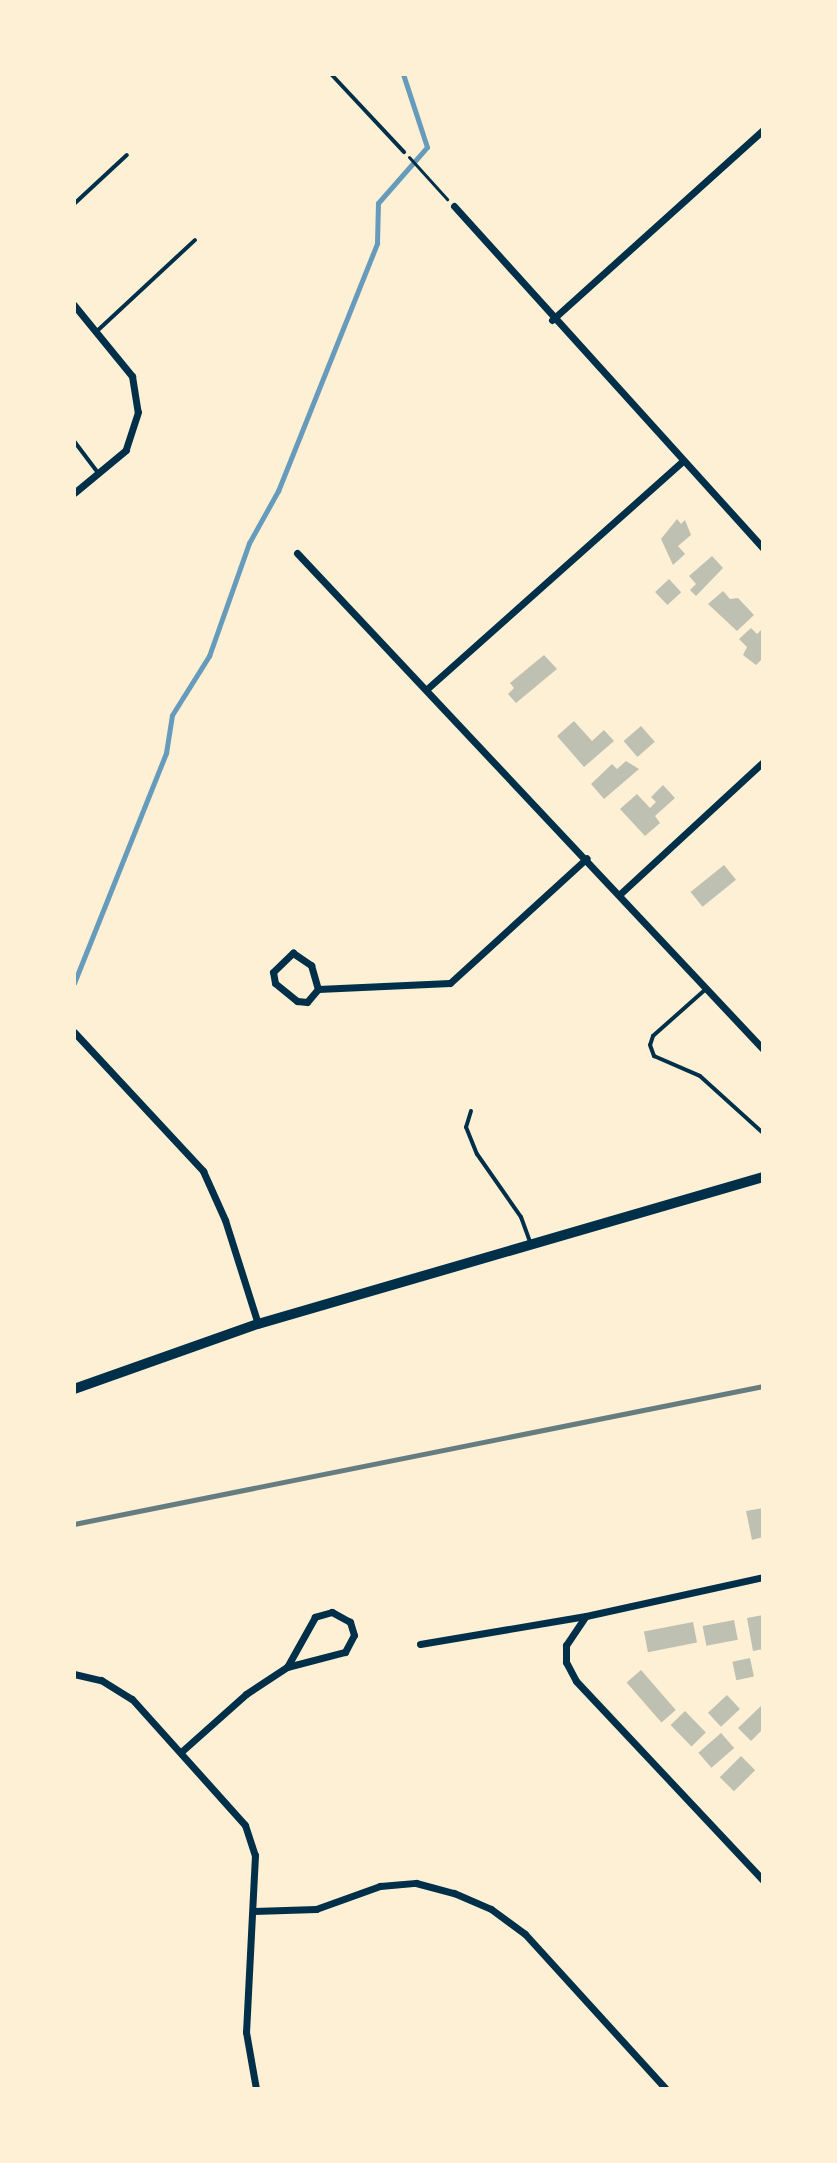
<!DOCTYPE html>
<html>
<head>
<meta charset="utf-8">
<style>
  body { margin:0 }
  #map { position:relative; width:837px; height:2163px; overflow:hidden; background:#fdf0d5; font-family:Figtree,sans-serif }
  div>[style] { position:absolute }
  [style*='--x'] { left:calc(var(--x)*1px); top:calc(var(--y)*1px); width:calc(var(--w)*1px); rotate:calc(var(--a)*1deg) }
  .stream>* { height:5px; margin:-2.5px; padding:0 2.5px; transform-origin:2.5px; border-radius:2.5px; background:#669bbc }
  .building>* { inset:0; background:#bec0b2; transform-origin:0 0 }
  .path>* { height:3px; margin:-1.5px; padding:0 1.5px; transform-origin:1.5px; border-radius:1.5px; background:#003049 }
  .service>* { height:4px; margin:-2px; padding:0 2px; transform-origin:2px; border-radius:2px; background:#003049 }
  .minor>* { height:7px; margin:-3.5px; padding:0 3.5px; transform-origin:3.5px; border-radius:3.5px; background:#003049 }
  .secondary>* { height:10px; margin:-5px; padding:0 5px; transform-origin:5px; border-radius:5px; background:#003049 }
  .rail>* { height:5px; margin:-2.5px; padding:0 2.5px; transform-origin:2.5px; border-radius:2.5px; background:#657d81 }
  span { translate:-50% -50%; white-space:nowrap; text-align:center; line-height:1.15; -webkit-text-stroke:7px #fdf0d5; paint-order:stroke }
  .frame { position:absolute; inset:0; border:76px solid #fdf0d5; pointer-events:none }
</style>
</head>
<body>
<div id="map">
  <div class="stream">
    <div style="--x:74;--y:983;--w:248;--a:-68.2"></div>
    <div style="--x:166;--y:753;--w:38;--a:-81"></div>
    <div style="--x:172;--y:715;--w:70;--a:-57.9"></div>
    <div style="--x:209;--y:656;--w:120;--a:-70.5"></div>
    <div style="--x:249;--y:543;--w:60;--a:-60.9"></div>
    <div style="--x:278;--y:491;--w:267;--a:-68.2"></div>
    <div style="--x:377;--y:243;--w:40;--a:-88.6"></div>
    <div style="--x:378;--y:203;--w:74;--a:-48.8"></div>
    <div style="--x:427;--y:147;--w:77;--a:-108.2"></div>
  </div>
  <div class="building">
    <div style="clip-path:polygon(677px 519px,681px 524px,685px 520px,691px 535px,678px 546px,685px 554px,673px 565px,661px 539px)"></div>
    <div style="clip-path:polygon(712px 556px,723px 568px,696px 596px,690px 590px,696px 584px,689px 576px)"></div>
    <div style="left:669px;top:579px;width:18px;height:19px;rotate:47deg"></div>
    <div style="clip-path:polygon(723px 591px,730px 599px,738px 598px,754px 615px,737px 631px,708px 604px)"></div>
    <div style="clip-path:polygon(751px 628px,757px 634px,763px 628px,763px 658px,756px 665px,743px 655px,747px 647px,739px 639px)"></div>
    <div style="clip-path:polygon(544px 655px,557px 669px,516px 703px,508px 694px,514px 688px,510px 683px)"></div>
    <div style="clip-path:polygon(574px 721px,592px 741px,604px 730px,614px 741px,584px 767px,557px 736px)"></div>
    <div style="left:641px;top:726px;width:21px;height:23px;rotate:49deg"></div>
    <div style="clip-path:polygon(626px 761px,639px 769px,604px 799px,591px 784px,612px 764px,617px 769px)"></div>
    <div style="clip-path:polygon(663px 785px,675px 798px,655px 816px,660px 823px,645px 836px,620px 809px,637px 794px,650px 808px,656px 802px,651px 797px)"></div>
    <div style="left:724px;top:865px;width:19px;height:43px;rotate:51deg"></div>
    <div style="clip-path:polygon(763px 1508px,763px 1537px,752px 1540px,746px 1511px)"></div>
    <div style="clip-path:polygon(763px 1615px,763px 1649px,753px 1651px,747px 1618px)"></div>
    <div style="left:734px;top:1620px;width:20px;height:32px;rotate:79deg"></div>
    <div style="left:693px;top:1622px;width:21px;height:50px;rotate:79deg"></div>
    <div style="left:750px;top:1658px;width:19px;height:18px;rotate:78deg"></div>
    <div style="left:641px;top:1670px;width:53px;height:19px;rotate:49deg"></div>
    <div style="left:727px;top:1695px;width:19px;height:26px;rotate:47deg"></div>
    <div style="clip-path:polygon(763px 1704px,763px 1729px,751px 1741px,738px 1728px)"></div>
    <div style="left:685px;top:1711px;width:30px;height:20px;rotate:46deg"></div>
    <div style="left:721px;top:1733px;width:20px;height:30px;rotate:49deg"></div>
    <div style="left:741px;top:1756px;width:20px;height:30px;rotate:45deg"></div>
  </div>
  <div class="path">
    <div style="--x:409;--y:157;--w:57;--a:47.9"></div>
  </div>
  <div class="service">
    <div style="--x:331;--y:74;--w:107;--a:46.9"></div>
    <div style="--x:74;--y:204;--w:72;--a:-42.8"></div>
    <div style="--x:96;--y:332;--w:135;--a:-42.9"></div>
    <div style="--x:74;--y:441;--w:41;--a:52.9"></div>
    <div style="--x:707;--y:988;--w:72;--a:138.4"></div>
    <div style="--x:653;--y:1036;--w:9;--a:108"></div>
    <div style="--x:650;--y:1045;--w:12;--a:70"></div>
    <div style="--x:654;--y:1056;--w:50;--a:23.5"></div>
    <div style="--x:700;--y:1076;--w:85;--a:42.1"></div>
    <div style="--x:471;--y:1111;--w:17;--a:107"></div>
    <div style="--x:466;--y:1127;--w:29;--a:68"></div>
    <div style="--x:477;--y:1154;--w:77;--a:55.1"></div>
    <div style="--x:521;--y:1217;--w:27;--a:70"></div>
  </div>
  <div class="minor">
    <div style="--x:454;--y:206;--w:461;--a:47.9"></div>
    <div style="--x:74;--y:305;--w:92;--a:50.8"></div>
    <div style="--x:132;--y:376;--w:36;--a:81"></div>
    <div style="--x:138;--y:412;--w:40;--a:108"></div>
    <div style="--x:126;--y:450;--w:67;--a:140.4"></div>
    <div style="--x:552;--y:320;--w:284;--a:-42"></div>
    <div style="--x:297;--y:553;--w:681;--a:46.79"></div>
    <div style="--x:428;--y:688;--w:341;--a:-41.7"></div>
    <div style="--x:620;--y:894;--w:195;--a:-42.7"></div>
    <div style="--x:293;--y:953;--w:22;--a:34"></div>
    <div style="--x:311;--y:965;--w:25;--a:74"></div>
    <div style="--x:318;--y:989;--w:17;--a:130"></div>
    <div style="--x:307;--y:1002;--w:10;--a:-174"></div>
    <div style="--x:297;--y:1001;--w:28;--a:-141"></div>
    <div style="--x:275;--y:983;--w:11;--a:-100"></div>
    <div style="--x:273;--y:972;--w:28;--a:-44"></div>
    <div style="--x:318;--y:989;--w:132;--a:-2.6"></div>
    <div style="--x:450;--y:983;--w:185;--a:-42.4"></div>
    <div style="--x:74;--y:1032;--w:190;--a:47.1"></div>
    <div style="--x:203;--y:1171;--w:54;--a:65.8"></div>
    <div style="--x:225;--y:1220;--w:109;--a:72.4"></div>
    <div style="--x:585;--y:1617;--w:34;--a:124"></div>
    <div style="--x:566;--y:1645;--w:17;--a:90"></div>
    <div style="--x:566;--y:1662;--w:21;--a:62"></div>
    <div style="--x:576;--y:1681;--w:273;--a:46.8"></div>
    <div style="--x:420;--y:1644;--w:168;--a:-9.6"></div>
    <div style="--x:586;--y:1616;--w:181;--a:-12.4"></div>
    <div style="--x:74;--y:1674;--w:28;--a:13"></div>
    <div style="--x:101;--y:1680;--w:36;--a:32"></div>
    <div style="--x:132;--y:1699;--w:169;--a:48.1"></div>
    <div style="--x:245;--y:1825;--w:32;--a:72"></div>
    <div style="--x:255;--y:1855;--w:177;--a:92.9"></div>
    <div style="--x:246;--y:2032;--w:58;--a:80"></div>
    <div style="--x:181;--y:1752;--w:87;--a:-41.7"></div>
    <div style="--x:246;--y:1694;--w:49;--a:-33.4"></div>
    <div style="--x:287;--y:1667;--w:60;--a:-14.5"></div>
    <div style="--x:345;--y:1652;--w:19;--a:-62"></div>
    <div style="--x:354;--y:1635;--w:14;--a:-107"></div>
    <div style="--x:350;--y:1622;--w:21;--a:-151"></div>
    <div style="--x:332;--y:1612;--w:18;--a:164"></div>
    <div style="--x:315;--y:1617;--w:57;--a:119.2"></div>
    <div style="--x:254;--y:1911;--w:62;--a:-1.8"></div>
    <div style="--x:316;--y:1909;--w:68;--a:-19.8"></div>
    <div style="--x:380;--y:1886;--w:36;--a:-5"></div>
    <div style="--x:416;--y:1883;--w:39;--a:15"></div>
    <div style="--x:454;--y:1893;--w:40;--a:23.4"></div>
    <div style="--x:491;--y:1909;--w:42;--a:36.3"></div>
    <div style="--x:525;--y:1934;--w:210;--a:47.7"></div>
  </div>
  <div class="secondary">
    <div style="--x:74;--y:1389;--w:195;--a:-19.5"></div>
    <div style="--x:258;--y:1324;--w:526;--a:-16.23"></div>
  </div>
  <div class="rail">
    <div style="--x:74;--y:1524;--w:703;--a:-11.33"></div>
  </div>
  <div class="frame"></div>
</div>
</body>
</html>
